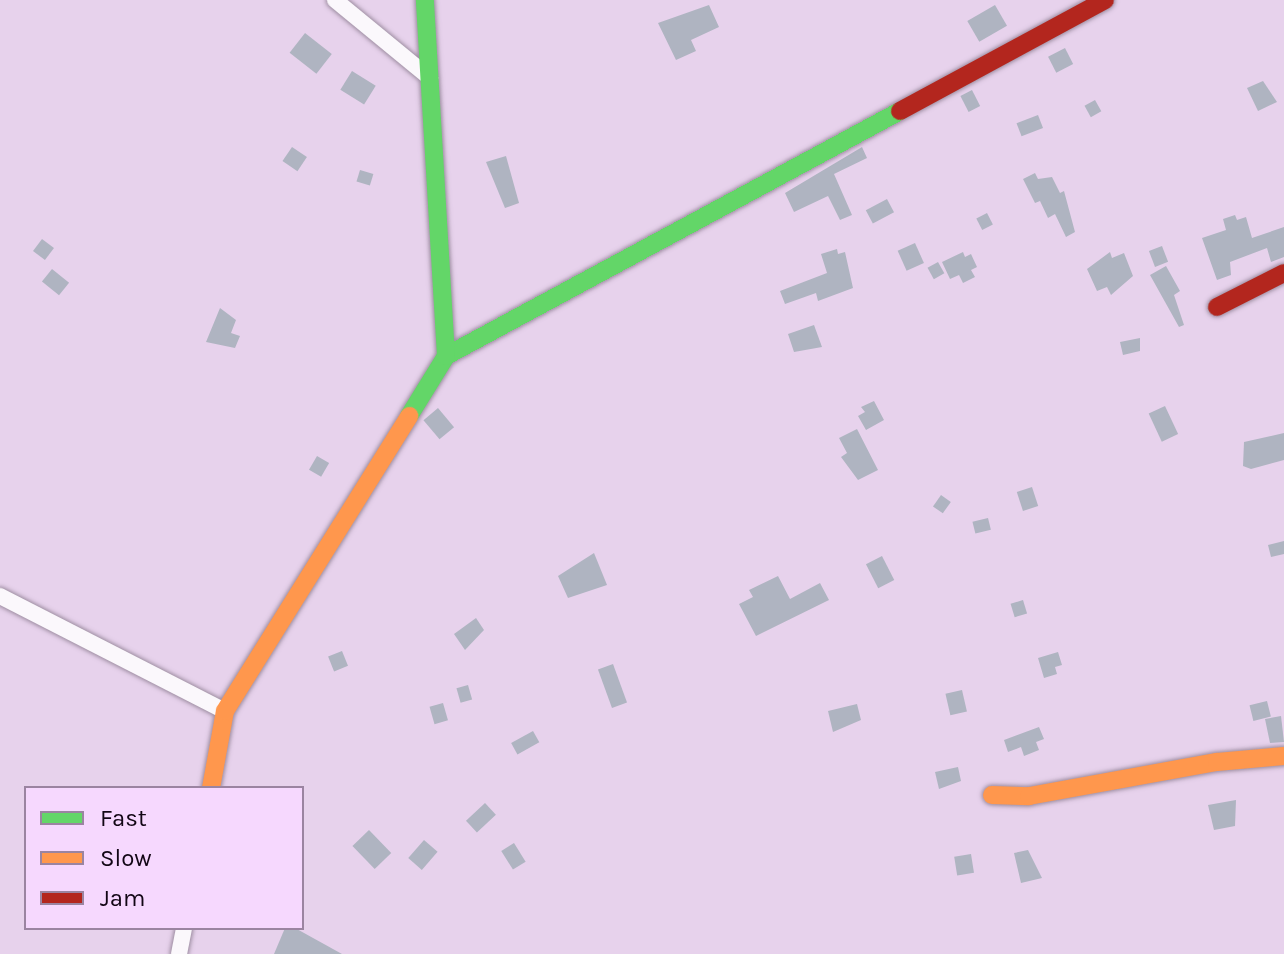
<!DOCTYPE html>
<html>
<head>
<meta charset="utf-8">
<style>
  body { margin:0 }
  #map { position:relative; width:1284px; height:954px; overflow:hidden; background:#e7d2ec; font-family:Karla,sans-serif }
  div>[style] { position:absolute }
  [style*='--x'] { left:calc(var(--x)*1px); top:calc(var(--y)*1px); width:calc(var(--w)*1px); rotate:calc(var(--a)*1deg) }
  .building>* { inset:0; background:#afb4c1; transform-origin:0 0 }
  .roads { filter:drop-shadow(0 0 2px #9e8ea2) drop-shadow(0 0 2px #9e8ea2) }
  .street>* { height:16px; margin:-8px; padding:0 8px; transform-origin:8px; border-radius:8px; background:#fbf8fc }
  .fast>* { height:18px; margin:-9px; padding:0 9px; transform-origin:9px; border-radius:9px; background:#63d668 }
  .slow>* { height:18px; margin:-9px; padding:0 9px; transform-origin:9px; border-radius:9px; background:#ff974d }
  .jam>* { height:18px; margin:-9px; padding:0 9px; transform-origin:9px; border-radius:9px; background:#b3261e }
  span { translate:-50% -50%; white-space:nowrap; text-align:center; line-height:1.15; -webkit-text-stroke:7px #f6d8fe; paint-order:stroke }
  .legend { position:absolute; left:24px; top:786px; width:280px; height:144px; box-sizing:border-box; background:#f6d8fe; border:2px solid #9b84a1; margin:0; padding:10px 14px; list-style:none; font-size:24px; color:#120615 }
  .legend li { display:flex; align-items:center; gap:16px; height:40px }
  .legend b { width:40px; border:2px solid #9b84a1 }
</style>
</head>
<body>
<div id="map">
  <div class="building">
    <div style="clip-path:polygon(709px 5px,719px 27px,691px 40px,696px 51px,676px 60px,658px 23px)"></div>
    <div style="left:995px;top:5px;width:24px;height:32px;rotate:60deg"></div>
    <div style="left:305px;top:33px;width:34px;height:25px;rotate:38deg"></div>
    <div style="left:1065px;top:48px;width:18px;height:19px;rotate:63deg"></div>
    <div style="left:352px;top:71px;width:28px;height:22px;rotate:32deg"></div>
    <div style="clip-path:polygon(1263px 81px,1277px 102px,1258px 111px,1247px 88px)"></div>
    <div style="left:972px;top:90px;width:18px;height:13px;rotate:63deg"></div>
    <div style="left:1095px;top:100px;width:13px;height:12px;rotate:61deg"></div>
    <div style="left:1038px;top:115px;width:14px;height:23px;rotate:69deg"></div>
    <div style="left:292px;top:147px;width:18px;height:17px;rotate:34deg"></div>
    <div style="clip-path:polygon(862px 147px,867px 158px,834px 174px,852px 215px,840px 220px,828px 196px,794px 212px,785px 193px)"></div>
    <div style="clip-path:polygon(506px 156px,519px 203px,505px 208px,486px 162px)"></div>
    <div style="left:360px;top:170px;width:14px;height:12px;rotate:17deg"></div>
    <div style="clip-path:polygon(1035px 173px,1038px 179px,1052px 177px,1060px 193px,1064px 191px,1075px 232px,1066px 237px,1055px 214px,1048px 218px,1040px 201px,1035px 203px,1023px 179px)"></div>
    <div style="left:887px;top:199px;width:15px;height:24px;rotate:62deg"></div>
    <div style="left:987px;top:213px;width:13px;height:12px;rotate:63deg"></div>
    <div style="clip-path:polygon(1235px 215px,1237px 220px,1246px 217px,1252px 238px,1284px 227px,1284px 257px,1271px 262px,1267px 248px,1230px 262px,1231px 275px,1217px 280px,1202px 238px,1226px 230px,1223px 219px)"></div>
    <div style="left:42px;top:239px;width:15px;height:15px;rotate:37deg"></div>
    <div style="left:915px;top:243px;width:22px;height:19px;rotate:66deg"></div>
    <div style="left:1162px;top:246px;width:17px;height:14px;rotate:69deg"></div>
    <div style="clip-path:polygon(837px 249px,838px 254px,845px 252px,853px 288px,818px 301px,816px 293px,785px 304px,780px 291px,827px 273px,821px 254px)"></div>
    <div style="clip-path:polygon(963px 252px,965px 257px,971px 254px,977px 267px,971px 270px,975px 277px,963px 283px,959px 275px,950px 279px,942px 262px)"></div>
    <div style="clip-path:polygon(1110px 252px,1112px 258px,1124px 253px,1133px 276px,1111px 295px,1107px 287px,1097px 291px,1087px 269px)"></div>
    <div style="left:938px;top:262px;width:13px;height:12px;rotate:61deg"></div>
    <div style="clip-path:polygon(1166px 266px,1180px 291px,1174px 295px,1184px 325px,1179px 327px,1150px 275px)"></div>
    <div style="left:52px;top:269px;width:22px;height:16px;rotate:39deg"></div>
    <div style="clip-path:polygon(220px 308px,236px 320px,231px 333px,240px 336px,235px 348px,206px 342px)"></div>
    <div style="clip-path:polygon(814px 325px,822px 347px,794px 352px,788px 334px)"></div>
    <div style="clip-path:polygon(1140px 338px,1140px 351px,1123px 355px,1120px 342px)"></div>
    <div style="clip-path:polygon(874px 401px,884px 420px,866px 430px,858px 416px,865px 412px,861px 407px)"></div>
    <div style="left:1165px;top:406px;width:31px;height:18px;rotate:65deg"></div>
    <div style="left:438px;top:408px;width:25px;height:19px;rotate:50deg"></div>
    <div style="clip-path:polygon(857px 429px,878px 470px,858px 480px,841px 457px,847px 453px,839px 438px)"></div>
    <div style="clip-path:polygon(1284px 433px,1284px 460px,1251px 469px,1243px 466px,1244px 442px)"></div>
    <div style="left:317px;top:456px;width:14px;height:16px;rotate:30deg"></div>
    <div style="left:1032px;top:487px;width:20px;height:16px;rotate:72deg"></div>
    <div style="left:941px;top:495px;width:12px;height:14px;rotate:35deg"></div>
    <div style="left:988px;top:518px;width:12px;height:16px;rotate:76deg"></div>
    <div style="clip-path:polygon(1284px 541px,1284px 554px,1271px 557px,1268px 545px)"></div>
    <div style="clip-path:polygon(594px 553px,607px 585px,568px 598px,558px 576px)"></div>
    <div style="left:882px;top:556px;width:27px;height:18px;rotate:63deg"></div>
    <div style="clip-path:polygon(778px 576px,790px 599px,820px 583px,829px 600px,756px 636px,739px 604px,753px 597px,749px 590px)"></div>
    <div style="left:1023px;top:600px;width:14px;height:13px;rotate:73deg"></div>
    <div style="clip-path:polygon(476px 618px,484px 630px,465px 650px,454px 634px)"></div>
    <div style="left:342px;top:651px;width:16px;height:15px;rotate:68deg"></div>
    <div style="clip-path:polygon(1058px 652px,1062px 665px,1055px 667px,1057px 674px,1044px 678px,1038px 658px)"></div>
    <div style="left:613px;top:664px;width:41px;height:16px;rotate:70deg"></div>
    <div style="left:468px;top:685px;width:15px;height:12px;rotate:74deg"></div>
    <div style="left:962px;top:690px;width:22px;height:17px;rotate:77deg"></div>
    <div style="left:1267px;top:701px;width:16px;height:18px;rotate:76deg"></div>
    <div style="left:443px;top:703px;width:18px;height:14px;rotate:74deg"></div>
    <div style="clip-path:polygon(857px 704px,861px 720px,833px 732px,828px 711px)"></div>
    <div style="clip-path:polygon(1281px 716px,1284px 742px,1270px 743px,1265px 719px)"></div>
    <div style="clip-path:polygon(1039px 727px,1044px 739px,1036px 742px,1039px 750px,1024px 756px,1021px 747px,1008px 752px,1004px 740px)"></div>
    <div style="left:533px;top:731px;width:13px;height:25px;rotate:61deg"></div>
    <div style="clip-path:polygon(958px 767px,961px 781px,939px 789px,935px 772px)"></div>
    <div style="clip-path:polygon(1236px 800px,1235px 826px,1214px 830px,1208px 805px)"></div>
    <div style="left:485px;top:803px;width:16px;height:26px;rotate:47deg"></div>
    <div style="left:369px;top:830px;width:32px;height:23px;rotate:46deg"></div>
    <div style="left:424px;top:840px;width:18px;height:24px;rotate:41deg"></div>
    <div style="left:514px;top:843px;width:22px;height:15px;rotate:58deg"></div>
    <div style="clip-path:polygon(1028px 850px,1042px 878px,1021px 883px,1014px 853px)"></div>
    <div style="left:971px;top:854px;width:19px;height:17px;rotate:81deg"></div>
    <div style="clip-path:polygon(285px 928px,295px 928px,342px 954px,274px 954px)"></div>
  </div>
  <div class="roads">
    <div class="street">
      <div style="--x:335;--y:0;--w:123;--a:39.4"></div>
      <div style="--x:0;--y:596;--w:253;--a:27.1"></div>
      <div style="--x:179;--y:954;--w:26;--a:-79"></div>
    </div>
    <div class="fast">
      <div style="--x:446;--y:356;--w:516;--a:-28.35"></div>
      <div style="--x:409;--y:416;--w:70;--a:-58.3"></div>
      <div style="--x:446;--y:356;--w:357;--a:-93.4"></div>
    </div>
    <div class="slow">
      <div style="--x:211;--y:788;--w:78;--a:-79.7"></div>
      <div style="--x:225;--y:711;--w:348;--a:-58"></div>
      <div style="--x:992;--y:795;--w:37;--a:2"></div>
      <div style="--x:1029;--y:796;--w:191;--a:-10.3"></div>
      <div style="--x:1217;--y:762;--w:67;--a:-5.1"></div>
    </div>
    <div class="jam">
      <div style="--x:900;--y:111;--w:233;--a:-28.4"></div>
      <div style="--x:1217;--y:307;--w:75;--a:-26.9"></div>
    </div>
  </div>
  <ul class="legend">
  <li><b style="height:10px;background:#63d668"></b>Fast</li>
  <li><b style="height:10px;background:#ff974d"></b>Slow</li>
  <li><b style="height:10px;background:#b3261e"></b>Jam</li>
  </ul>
</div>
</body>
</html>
